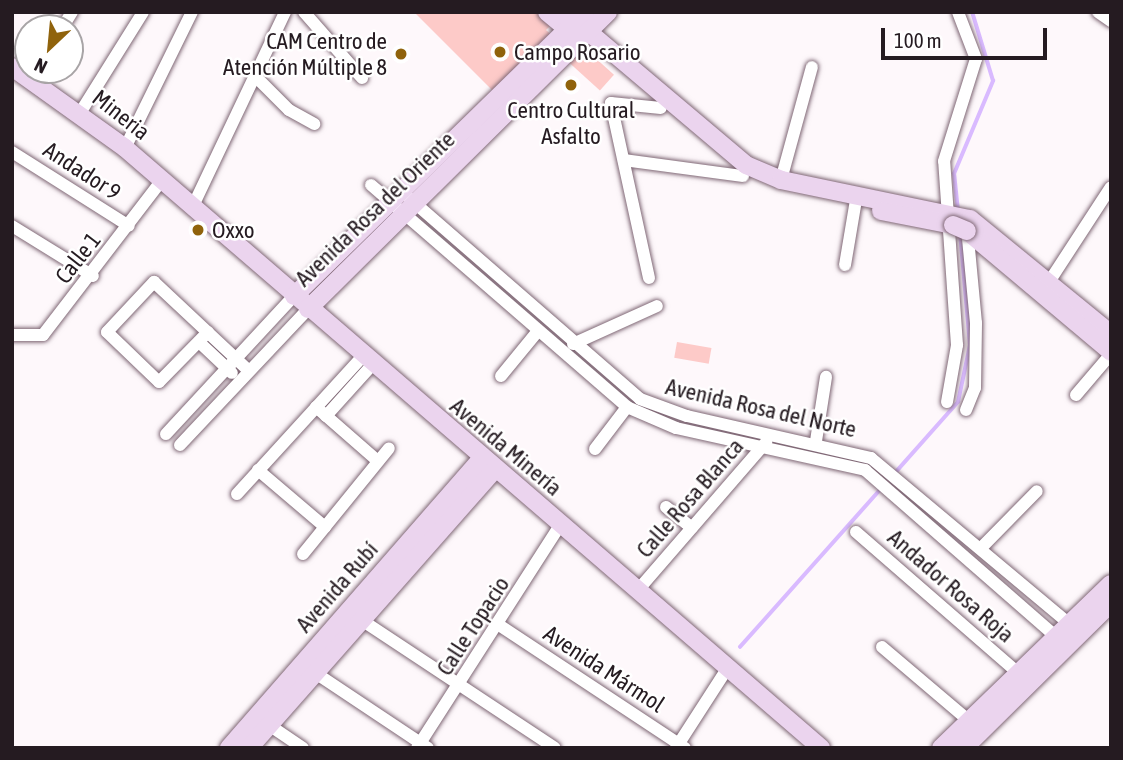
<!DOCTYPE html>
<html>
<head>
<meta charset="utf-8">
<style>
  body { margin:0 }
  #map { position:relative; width:1123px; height:760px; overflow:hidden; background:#fef8fb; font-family:"Asap Condensed",sans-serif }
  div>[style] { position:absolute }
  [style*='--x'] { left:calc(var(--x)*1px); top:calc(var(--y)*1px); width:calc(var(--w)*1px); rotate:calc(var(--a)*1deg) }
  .green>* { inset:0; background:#fdcac8; transform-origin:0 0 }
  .stream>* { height:3.5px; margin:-1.75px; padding:0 1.75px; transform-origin:1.75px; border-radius:1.75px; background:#d9baff }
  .roads { filter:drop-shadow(0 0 2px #7f6775) drop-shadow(0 0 2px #7f6775) }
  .street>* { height:12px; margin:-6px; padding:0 6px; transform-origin:6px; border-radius:6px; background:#fff }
  .secondary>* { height:18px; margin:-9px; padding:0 9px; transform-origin:9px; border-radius:9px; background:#ebd4ee }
  .bridges { filter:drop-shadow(0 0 2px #7f6775) drop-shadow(0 0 2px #7f6775) }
  .secondary-bridge>* { height:18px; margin:-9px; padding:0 9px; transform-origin:9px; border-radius:9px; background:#ebd4ee }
  .dots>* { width:19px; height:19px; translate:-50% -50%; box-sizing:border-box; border:4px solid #fff; border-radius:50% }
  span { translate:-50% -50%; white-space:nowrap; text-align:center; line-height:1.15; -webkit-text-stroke:5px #fff; paint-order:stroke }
  .poi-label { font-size:23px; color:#251b21 }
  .right { translate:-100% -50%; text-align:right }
  .left { translate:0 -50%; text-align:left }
  .street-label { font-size:23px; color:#251b21 }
  .frame { position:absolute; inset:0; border:14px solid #251b21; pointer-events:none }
  .north { position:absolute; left:14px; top:14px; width:70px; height:70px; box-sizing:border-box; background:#fff; border:2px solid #a8a4a6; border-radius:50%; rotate:206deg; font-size:19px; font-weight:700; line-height:28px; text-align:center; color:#251b21 }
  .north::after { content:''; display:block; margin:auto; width:24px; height:32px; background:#90630c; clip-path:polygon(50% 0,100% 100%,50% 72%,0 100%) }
  .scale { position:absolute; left:881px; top:28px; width:166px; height:32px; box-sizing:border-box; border:4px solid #251b21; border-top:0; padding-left:9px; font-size:21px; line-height:24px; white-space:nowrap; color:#251b21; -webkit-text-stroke:5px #fff; paint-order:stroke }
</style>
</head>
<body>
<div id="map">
  <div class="green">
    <div style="clip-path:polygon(414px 12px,539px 12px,553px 23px,546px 30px,555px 38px,497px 95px)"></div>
    <div style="left:582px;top:46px;width:43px;height:21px;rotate:42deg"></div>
    <div style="left:677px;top:342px;width:35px;height:16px;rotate:10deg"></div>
  </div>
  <div class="stream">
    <div style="--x:958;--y:211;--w:37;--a:-96"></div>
    <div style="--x:954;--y:174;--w:101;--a:-67.2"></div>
    <div style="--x:993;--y:81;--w:72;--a:-106.9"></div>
    <div style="--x:895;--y:473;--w:95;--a:-48.4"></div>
    <div style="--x:958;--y:402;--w:58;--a:-78.1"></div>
    <div style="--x:970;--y:345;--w:112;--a:-95.1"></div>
    <div style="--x:740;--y:647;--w:212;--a:-48.3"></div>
  </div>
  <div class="roads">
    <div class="street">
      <div style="--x:304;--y:12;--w:88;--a:48.7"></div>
      <div style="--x:1098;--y:12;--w:16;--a:35"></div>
      <div style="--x:62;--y:28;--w:19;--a:-58"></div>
      <div style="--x:255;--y:76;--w:48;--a:45"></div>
      <div style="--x:289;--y:110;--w:29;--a:29"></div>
      <div style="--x:80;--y:113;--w:119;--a:-58"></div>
      <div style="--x:125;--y:148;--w:152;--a:-63.8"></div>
      <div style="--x:12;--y:152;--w:138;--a:32.3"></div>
      <div style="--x:624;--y:160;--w:120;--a:7.7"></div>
      <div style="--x:781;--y:180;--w:117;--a:-74.7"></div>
      <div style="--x:371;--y:185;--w:339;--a:40.9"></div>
      <div style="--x:627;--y:407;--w:53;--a:23.2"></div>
      <div style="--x:676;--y:428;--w:194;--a:12.5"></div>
      <div style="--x:865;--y:470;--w:260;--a:41.1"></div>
      <div style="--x:409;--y:198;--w:306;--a:41"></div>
      <div style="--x:640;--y:399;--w:50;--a:19.9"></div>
      <div style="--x:687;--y:416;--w:189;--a:12.9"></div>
      <div style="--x:871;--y:458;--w:265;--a:39.9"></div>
      <div style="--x:193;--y:206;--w:215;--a:-64.6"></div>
      <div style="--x:12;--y:226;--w:95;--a:31.7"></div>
      <div style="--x:845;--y:265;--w:72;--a:-80.4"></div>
      <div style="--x:649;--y:278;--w:179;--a:-102.3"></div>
      <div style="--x:611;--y:103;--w:50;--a:5.7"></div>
      <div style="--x:1049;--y:282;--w:113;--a:-56.9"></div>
      <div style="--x:208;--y:332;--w:70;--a:134.4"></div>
      <div style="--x:159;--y:382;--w:72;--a:-136.1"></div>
      <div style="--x:107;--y:332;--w:69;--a:-46.8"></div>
      <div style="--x:154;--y:282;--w:130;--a:43.1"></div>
      <div style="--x:12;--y:335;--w:31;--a:0"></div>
      <div style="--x:43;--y:335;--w:195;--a:-52.5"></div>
      <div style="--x:199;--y:342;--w:45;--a:43.2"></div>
      <div style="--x:573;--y:344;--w:92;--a:-24.3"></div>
      <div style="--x:501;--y:376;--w:58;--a:-50.6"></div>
      <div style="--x:1076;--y:395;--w:54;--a:-49.5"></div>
      <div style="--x:947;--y:402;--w:58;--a:-80"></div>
      <div style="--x:957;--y:345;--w:184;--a:-94"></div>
      <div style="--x:944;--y:161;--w:107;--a:-72.6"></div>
      <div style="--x:976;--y:59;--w:50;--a:-111"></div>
      <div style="--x:316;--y:407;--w:82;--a:41.1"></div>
      <div style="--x:966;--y:410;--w:24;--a:-68"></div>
      <div style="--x:975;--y:388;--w:65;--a:-89.1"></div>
      <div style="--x:976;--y:323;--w:95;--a:-95.4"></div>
      <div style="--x:326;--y:416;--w:70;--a:-47.9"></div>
      <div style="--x:166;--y:434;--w:188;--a:-47.2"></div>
      <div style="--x:816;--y:441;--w:65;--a:-81.1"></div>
      <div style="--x:180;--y:445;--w:187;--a:-46.7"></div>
      <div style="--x:595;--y:449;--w:53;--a:-52.7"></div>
      <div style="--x:258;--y:470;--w:88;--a:40.4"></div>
      <div style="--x:237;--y:494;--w:187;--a:-47.6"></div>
      <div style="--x:666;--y:507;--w:33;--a:39"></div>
      <div style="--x:856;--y:532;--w:213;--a:41"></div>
      <div style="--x:982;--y:547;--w:78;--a:-45.5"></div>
      <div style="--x:303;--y:554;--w:136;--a:-50.9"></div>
      <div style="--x:638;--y:590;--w:196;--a:-49.1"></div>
      <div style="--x:357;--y:617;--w:237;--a:33.5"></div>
      <div style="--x:499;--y:625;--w:223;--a:33.5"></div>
      <div style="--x:882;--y:647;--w:113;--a:40.3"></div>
      <div style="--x:314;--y:672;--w:137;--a:33.7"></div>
      <div style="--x:269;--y:725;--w:41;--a:34.1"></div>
      <div style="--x:417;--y:748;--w:265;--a:-57.3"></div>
      <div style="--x:676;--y:748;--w:94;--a:-57.2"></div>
    </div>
    <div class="secondary">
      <div style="--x:547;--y:12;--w:31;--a:40"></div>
      <div style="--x:565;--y:12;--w:237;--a:40.2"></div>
      <div style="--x:746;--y:165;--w:38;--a:23"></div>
      <div style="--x:781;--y:180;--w:193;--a:11.7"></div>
      <div style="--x:970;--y:219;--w:182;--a:39.2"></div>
      <div style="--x:12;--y:67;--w:139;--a:35.6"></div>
      <div style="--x:125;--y:148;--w:919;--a:40.76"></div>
      <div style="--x:881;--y:211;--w:73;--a:11"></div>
      <div style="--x:967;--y:231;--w:188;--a:40"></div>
      <div style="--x:294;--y:296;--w:407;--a:-44.3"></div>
      <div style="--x:308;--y:309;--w:422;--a:-44.7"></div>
      <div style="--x:229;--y:748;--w:385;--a:-48.9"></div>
      <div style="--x:249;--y:748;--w:371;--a:-48.6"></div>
      <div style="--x:941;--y:748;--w:236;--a:-44"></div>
      <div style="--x:964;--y:748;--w:206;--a:-44.6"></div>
    </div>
  </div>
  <div class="bridges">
    <div class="secondary-bridge">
      <div style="--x:953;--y:225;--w:15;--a:23"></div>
    </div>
  </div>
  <div class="dots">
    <div style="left:500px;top:52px;background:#90630c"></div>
    <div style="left:401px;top:54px;background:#90630c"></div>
    <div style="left:571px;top:85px;background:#90630c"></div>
    <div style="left:198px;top:230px;background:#90630c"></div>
  </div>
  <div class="poi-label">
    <span class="right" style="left:387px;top:54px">CAM Centro de<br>Atención Múltiple 8</span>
    <span class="left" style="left:514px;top:52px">Campo Rosario</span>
    <span style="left:571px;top:123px">Centro Cultural<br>Asfalto</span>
    <span class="left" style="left:212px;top:230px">Oxxo</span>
  </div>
  <div class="street-label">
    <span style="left:121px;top:115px;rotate:38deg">Mineria</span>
    <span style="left:82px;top:171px;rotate:33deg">Andador 9</span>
    <span style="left:375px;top:209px;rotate:-44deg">Avenida Rosa del Oriente</span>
    <span style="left:78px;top:258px;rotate:-52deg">Calle 1</span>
    <span style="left:761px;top:408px;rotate:13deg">Avenida Rosa del Norte</span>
    <span style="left:506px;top:447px;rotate:40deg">Avenida Minería</span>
    <span style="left:690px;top:498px;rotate:-49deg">Calle Rosa Blanca</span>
    <span style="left:951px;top:586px;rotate:41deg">Andador Rosa Roja</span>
    <span style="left:337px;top:587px;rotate:-49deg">Avenida Rubí</span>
    <span style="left:473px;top:626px;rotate:-57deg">Calle Topacio</span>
    <span style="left:604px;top:669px;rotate:33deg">Avenida Mármol</span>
  </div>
  <div class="frame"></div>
  <div class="north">N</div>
  <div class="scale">100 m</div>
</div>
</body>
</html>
